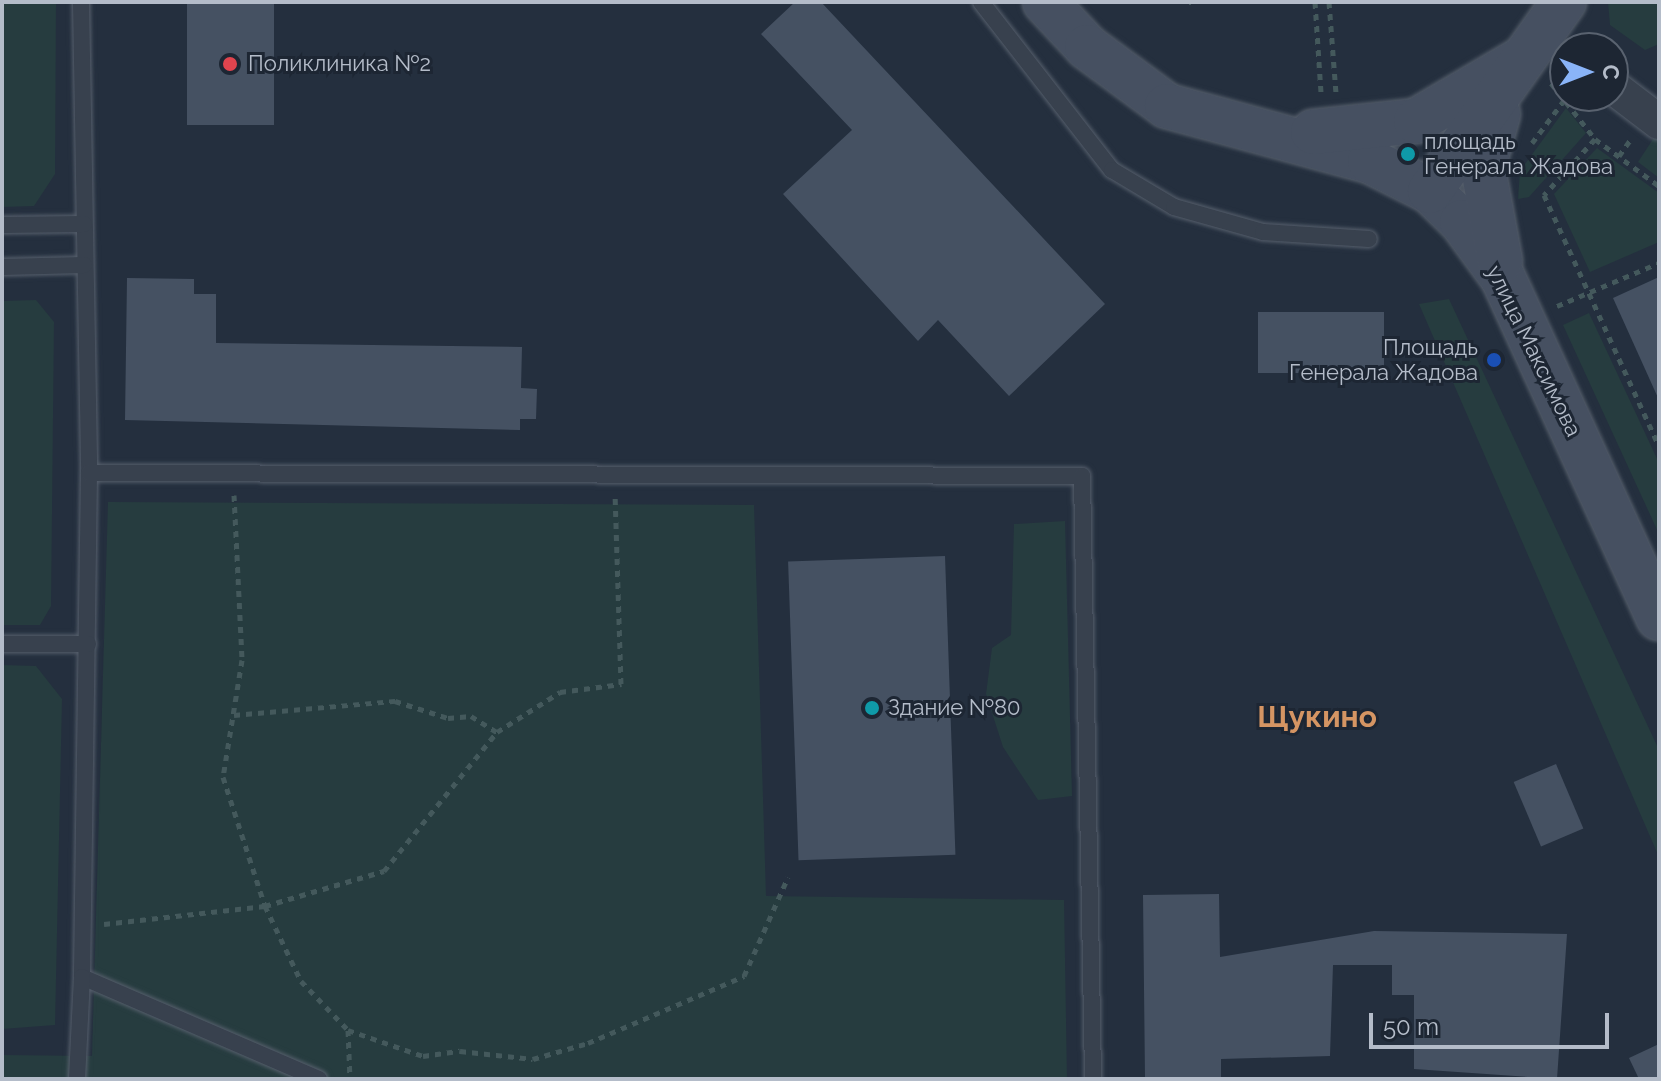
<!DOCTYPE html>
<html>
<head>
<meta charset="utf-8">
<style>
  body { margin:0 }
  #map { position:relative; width:1661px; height:1081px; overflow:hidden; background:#242f3e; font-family:Raleway,sans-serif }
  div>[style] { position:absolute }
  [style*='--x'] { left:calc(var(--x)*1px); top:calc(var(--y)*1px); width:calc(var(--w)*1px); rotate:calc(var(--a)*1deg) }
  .green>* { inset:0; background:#263c3f }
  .building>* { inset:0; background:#455162; transform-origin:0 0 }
  .path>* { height:5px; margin-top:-2.5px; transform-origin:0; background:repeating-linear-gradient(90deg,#44595c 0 6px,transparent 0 12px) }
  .roads { filter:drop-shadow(0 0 2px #565f6c) drop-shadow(0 0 2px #565f6c) }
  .lane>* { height:16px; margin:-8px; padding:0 8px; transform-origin:8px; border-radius:8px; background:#38414e }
  .street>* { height:34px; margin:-17px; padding:0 17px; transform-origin:17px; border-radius:17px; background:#38414e }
  .secondary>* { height:44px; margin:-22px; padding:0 22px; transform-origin:22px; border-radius:22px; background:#465061 }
  .dots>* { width:22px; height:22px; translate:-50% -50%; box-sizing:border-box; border:4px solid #1d2633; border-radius:50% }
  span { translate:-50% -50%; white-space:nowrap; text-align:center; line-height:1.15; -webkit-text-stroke:6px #1d2633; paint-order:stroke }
  .poi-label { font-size:22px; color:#b4bcc9 }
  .left { translate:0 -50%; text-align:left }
  .right { translate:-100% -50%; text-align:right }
  .street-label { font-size:22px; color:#b4bcc9 }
  .district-label { font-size:30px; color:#d59563; font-weight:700 }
  .frame { position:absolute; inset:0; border:4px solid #b4bcc9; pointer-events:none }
  .north { position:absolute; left:1549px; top:32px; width:80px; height:80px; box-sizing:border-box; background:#1d2633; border:2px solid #59626f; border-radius:50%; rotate:90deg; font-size:22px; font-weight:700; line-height:32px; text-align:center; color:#b4bcc9 }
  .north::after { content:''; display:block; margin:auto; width:28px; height:36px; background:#8ab4f8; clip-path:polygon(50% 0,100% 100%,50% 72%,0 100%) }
  .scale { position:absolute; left:1369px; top:1013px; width:240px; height:36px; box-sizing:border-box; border:4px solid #b4bcc9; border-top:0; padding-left:10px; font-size:24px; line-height:28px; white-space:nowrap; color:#b4bcc9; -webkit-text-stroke:6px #1d2633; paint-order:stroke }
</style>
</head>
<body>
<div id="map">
  <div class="green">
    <div style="clip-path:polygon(2px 2px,56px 2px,55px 174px,34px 206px,2px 207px)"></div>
    <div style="clip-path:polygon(1608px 2px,1659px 2px,1659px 44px,1645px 50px,1610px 25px)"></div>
    <div style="clip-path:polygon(1566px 108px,1586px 133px,1529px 197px,1518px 199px,1520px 171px)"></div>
    <div style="clip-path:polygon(1655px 136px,1659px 138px,1659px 178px,1638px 162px)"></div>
    <div style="clip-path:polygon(1597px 148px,1659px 193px,1659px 242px,1590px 272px,1554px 194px)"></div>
    <div style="clip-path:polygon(1449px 299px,1659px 750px,1659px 857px,1419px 304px)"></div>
    <div style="clip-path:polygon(36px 300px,54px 322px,51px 606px,40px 625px,2px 625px,2px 301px)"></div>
    <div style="clip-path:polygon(1589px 313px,1659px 463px,1659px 534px,1563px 325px)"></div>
    <div style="clip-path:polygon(108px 502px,754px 505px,766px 896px,1064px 900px,1067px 1079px,2px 1079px,2px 1055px,92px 1056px)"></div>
    <div style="clip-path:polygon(1065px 521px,1072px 796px,1038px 800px,1003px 747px,986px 694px,992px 648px,1011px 635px,1014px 524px)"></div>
    <div style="clip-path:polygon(2px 665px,36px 666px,62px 699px,55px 1025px,2px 1029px)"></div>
  </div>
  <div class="building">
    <div style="left:187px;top:2px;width:87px;height:123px"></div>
    <div style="clip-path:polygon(795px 2px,821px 2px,1105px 304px,1009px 396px,938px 320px,918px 341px,783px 194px,852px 130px,761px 34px)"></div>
    <div style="clip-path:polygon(1659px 277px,1659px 400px,1613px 298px)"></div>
    <div style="clip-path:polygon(127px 278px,194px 279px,194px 294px,216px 294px,216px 343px,522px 347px,521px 388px,537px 389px,536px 419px,520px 419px,520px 430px,125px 420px)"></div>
    <div style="left:1258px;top:312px;width:126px;height:61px"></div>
    <div style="left:945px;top:556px;width:299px;height:157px;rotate:88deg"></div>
    <div style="left:1556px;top:764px;width:70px;height:46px;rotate:67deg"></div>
    <div style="clip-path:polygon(1219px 894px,1220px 957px,1374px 931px,1567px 934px,1557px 1079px,1414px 1069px,1414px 995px,1392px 995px,1392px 965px,1333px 965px,1330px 1056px,1221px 1059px,1221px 1079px,1145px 1079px,1143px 895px)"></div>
    <div style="clip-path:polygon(1659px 1044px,1659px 1079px,1639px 1079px,1629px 1058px)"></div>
  </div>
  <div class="path">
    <div style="--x:1189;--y:2;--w:2;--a:0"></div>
    <div style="--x:1315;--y:2;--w:91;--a:86.2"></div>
    <div style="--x:1329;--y:2;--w:91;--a:85.6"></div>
    <div style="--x:1551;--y:83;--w:71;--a:51.8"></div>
    <div style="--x:1595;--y:139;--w:79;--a:36.3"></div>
    <div style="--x:1595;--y:139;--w:76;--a:132.3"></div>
    <div style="--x:1544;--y:195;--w:276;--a:65.4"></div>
    <div style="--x:1532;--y:143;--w:55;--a:-53.1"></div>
    <div style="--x:1619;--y:156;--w:19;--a:-55"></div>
    <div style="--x:1557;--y:306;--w:111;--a:-22.9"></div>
    <div style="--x:234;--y:495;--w:165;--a:87.2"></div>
    <div style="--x:242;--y:660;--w:119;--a:99.2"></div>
    <div style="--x:223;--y:777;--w:136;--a:72"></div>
    <div style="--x:265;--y:906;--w:83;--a:64.4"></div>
    <div style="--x:301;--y:981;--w:68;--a:46.2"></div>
    <div style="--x:348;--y:1030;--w:49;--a:87.7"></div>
    <div style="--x:234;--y:715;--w:162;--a:-5"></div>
    <div style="--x:395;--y:701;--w:56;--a:17.8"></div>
    <div style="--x:448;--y:718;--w:23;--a:-5"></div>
    <div style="--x:471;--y:716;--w:31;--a:32"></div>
    <div style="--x:104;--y:924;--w:162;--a:-6.4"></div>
    <div style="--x:265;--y:906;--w:124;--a:-16.4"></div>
    <div style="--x:384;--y:871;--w:179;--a:-50.9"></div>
    <div style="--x:497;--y:732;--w:75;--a:-32.4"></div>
    <div style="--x:560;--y:692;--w:62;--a:-7.5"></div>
    <div style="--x:621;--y:684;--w:188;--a:-91.8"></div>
    <div style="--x:348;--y:1030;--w:79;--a:19.1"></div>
    <div style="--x:423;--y:1056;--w:37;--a:-8"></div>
    <div style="--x:460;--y:1051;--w:73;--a:6.3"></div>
    <div style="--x:533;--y:1059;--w:57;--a:-16.2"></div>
    <div style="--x:588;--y:1043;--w:170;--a:-23.2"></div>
    <div style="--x:744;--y:976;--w:108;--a:-66"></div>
  </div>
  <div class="roads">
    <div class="lane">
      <div style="--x:81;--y:2;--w:471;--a:89"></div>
      <div style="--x:89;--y:473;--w:504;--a:90.8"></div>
      <div style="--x:82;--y:977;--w:258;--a:23.3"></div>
      <div style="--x:981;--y:2;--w:213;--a:52.1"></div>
      <div style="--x:1112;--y:170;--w:72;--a:30.8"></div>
      <div style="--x:1174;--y:207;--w:92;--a:15.7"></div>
      <div style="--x:1263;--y:232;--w:106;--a:3.8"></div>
      <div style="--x:2;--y:225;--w:82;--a:-0.7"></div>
      <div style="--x:2;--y:267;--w:82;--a:-1.4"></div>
      <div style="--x:89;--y:473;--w:993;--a:0.17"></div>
      <div style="--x:1082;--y:476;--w:603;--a:88.95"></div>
      <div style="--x:2;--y:644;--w:86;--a:0"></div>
      <div style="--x:77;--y:1079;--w:102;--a:-87.2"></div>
    </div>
    <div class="street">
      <div style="--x:1613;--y:87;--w:58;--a:37.3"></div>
    </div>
    <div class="secondary">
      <div style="--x:1045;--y:2;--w:62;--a:47"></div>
      <div style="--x:1087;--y:47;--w:99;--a:36.4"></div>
      <div style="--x:1167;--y:106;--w:210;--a:15.2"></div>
      <div style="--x:1370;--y:161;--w:67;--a:26.6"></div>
      <div style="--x:1430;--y:191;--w:45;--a:44.1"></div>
      <div style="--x:1462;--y:222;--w:69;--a:53.8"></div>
      <div style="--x:1503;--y:278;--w:374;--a:65.4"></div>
      <div style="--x:1498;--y:114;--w:56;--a:105.5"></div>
      <div style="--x:1483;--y:168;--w:95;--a:79.6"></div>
      <div style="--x:1313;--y:132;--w:104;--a:-6.1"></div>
      <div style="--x:1416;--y:121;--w:121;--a:-30.2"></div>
      <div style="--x:1430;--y:191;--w:232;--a:-54.7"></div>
    </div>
  </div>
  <div class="dots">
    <div style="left:230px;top:64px;background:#e0444e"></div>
    <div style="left:1408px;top:154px;background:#0f9aa8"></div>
    <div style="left:1494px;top:360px;background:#1a4fb4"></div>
    <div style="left:872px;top:708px;background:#0f9aa8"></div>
  </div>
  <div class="poi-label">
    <span class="left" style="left:248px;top:64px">Поликлиника №2</span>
    <span class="left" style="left:1424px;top:154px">площадь<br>Генерала Жадова</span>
    <span class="right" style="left:1478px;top:360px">Площадь<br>Генерала Жадова</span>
    <span class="left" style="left:888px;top:708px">Здание №80</span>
  </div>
  <div class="street-label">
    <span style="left:1534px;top:351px;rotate:64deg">улица Максимова</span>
  </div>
  <div class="district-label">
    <span style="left:1317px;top:717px">Щукино</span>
  </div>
  <div class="frame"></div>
  <div class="north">С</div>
  <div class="scale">50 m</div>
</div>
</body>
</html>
